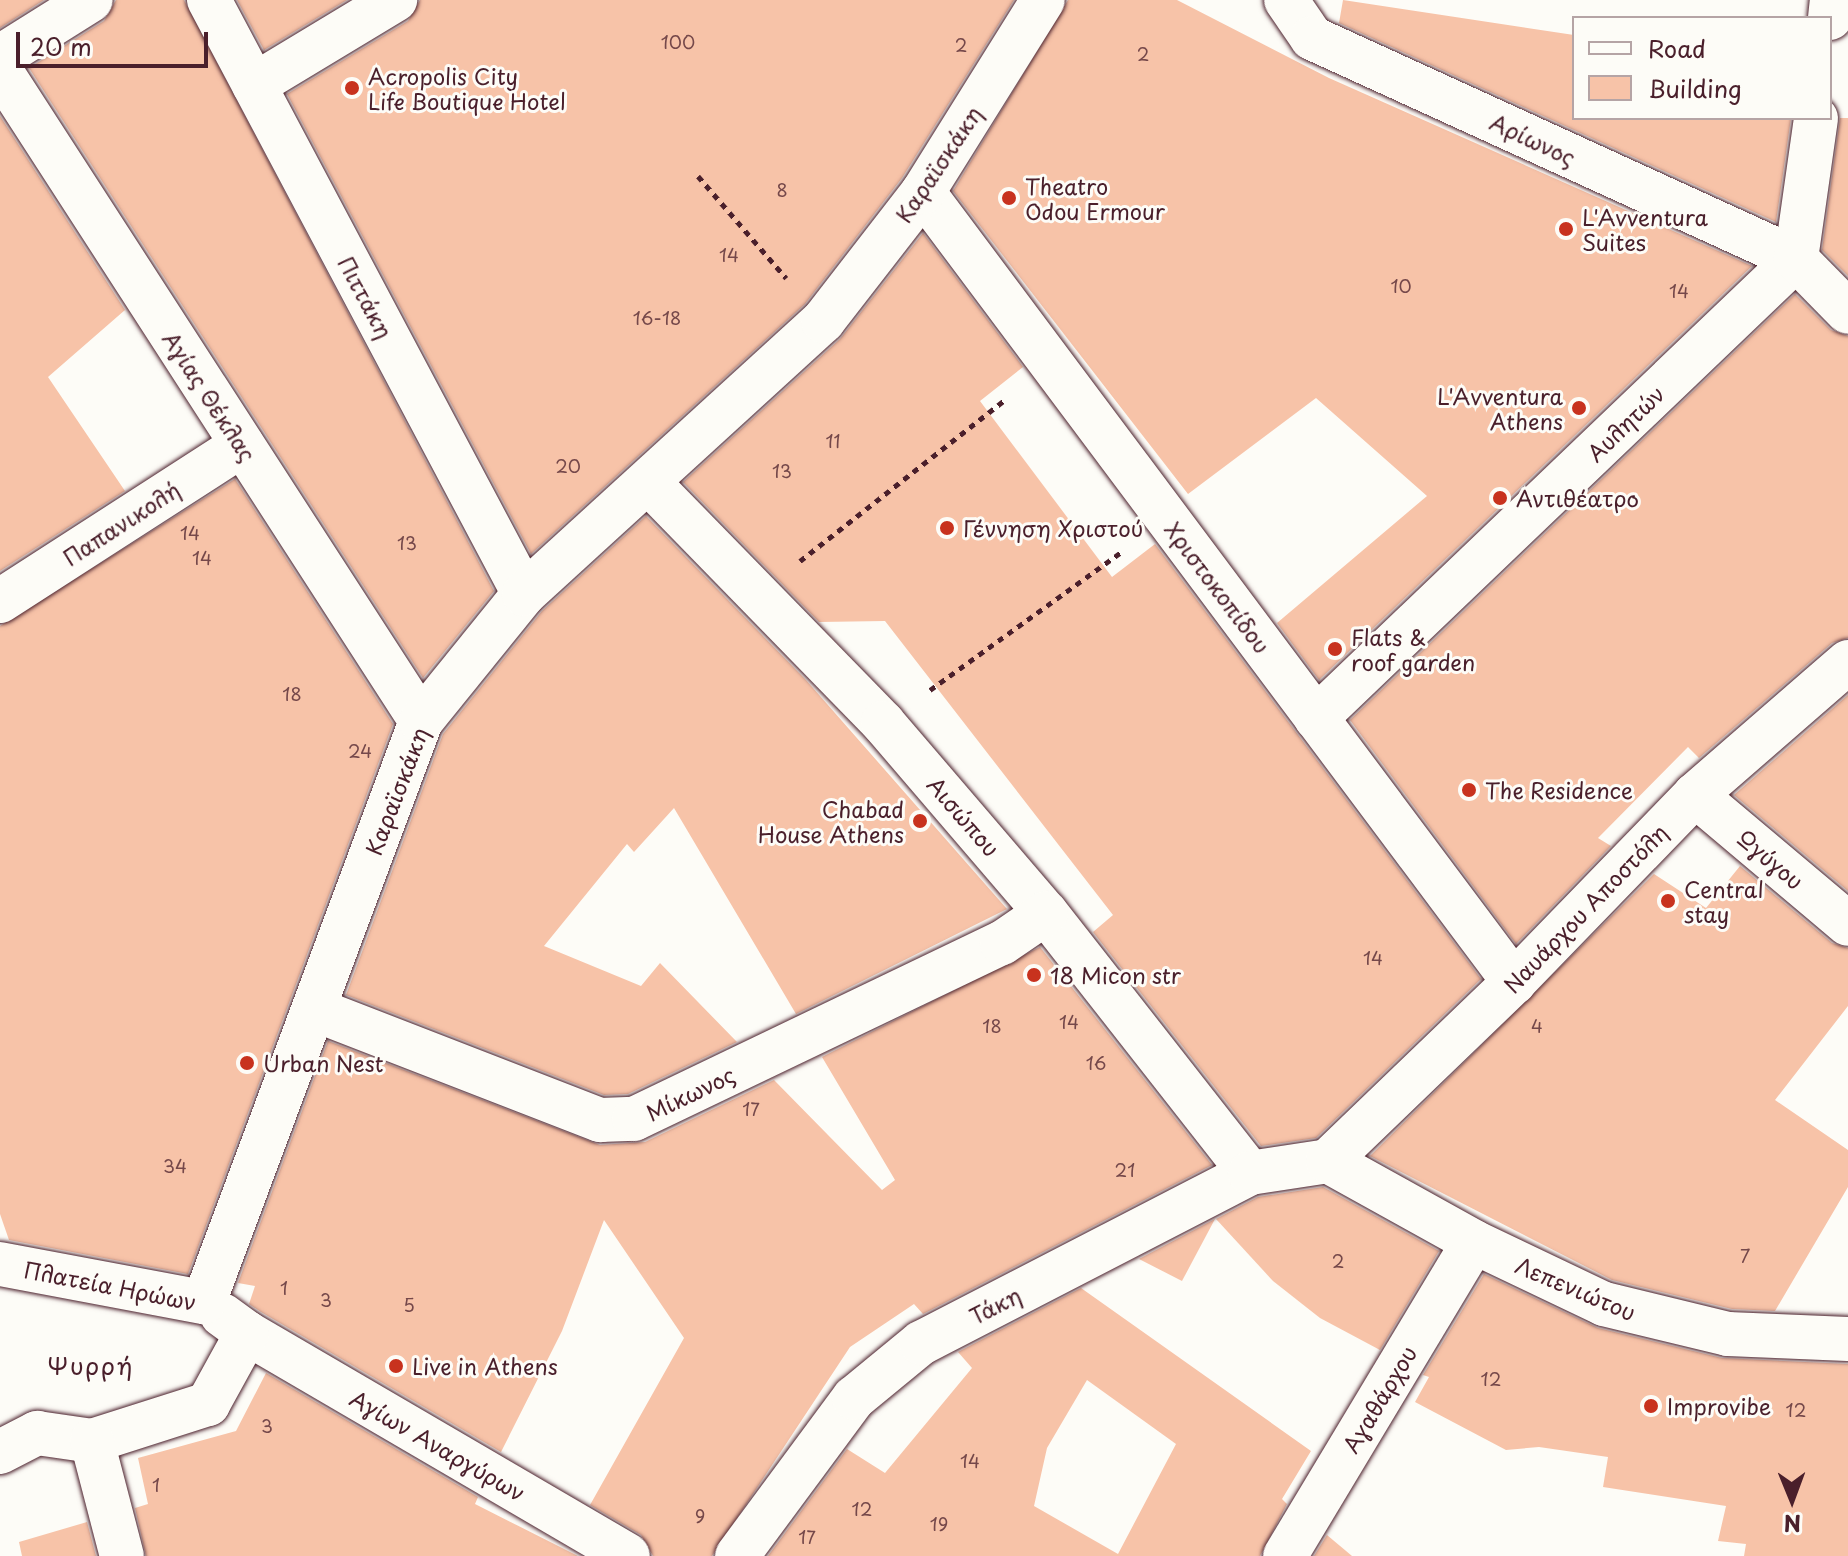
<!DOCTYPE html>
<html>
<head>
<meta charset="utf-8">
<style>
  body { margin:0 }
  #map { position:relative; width:1848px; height:1556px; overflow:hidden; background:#fdfcf7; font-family:"Playpen Sans",sans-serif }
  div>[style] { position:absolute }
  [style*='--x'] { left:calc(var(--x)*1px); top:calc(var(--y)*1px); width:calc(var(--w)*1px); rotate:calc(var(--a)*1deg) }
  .building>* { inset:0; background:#f7c3a8 }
  .path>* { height:5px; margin-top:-2.5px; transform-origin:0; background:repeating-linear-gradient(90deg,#4a1f2b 0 6px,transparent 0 12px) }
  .roads { filter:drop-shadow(0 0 2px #4a1f2b) drop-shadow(0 0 2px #4a1f2b) }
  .pedestrian>* { height:44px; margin:-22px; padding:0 22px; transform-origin:22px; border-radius:22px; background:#fdfcf7 }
  .minor>* { height:44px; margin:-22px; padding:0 22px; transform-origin:22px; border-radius:22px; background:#fdfcf7 }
  .dots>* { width:22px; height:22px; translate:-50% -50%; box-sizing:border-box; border:4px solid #fdfcf7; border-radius:50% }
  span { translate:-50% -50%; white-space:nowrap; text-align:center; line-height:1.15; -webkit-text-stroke:6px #fdfcf7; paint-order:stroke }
  .number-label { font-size:18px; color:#75484a }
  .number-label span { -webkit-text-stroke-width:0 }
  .poi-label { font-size:22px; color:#4a1f2b }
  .left { translate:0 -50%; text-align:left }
  .right { translate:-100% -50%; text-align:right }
  .street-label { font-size:22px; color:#4a1f2b }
  .neighbourhood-label { font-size:24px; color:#4a1f2b; letter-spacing:2px }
  .legend { position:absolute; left:1572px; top:16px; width:260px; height:104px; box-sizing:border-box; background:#fdfcf7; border:2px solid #b5a4a5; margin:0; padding:10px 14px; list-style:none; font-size:24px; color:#4a1f2b }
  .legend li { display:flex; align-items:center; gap:16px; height:40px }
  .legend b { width:40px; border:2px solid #b5a4a5 }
  .north { position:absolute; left:1752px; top:1460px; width:80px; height:80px; -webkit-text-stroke:6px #fdfcf7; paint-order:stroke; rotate:179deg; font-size:22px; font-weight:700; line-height:32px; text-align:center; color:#4a1f2b }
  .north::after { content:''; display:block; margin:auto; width:28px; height:36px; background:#4a1f2b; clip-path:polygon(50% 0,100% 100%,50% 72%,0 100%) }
  .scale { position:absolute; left:16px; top:32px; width:192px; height:36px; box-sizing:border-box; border:4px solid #4a1f2b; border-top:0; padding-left:10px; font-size:24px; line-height:28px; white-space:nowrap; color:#4a1f2b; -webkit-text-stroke:6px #fdfcf7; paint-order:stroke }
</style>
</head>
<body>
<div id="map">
  <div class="building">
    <div style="clip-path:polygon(0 0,44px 0,0 28px)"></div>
    <div style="clip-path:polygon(116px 0,184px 0,494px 591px,423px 678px,29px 68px,104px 21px)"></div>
    <div style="clip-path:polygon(237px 0,347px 0,264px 50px)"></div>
    <div style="clip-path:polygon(420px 0,1014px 0,902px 178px,805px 304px,531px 554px,287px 94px,408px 21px)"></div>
    <div style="clip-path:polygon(1068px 0,1177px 0,1329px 78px,1752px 266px,1319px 680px,1277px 623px,1427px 496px,1316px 398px,1188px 494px,953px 191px)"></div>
    <div style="clip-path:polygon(1343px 0,1574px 35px,1574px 118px,1791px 118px,1776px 222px,1339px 23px)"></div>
    <div style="clip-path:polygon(0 116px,125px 310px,48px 377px,125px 491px,0 571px)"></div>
    <div style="clip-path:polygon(1840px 118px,1848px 118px,1848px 276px,1822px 250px)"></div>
    <div style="clip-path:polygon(923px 233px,1023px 367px,980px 401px,1112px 577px,1155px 544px,1481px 979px,1316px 1138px,1261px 1146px,1093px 932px,1113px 915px,885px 621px,819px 622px,683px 482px,840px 339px)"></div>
    <div style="clip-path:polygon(1795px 294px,1831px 330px,1848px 336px,1848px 638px,1832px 643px,1699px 758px,1688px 747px,1598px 838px,1611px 846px,1516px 944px,1350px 720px)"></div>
    <div style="clip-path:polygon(235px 479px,393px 724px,188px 1274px,9px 1240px,0 1214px,0 626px)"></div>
    <div style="clip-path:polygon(646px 516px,806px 680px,1007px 909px,796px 1014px,674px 808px,634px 852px,627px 844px,544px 946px,641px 986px,660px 963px,737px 1042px,628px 1094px,604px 1095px,346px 995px,443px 734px,542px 611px)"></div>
    <div style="clip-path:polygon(1848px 695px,1848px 891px,1734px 795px)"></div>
    <div style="clip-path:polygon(1740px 866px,1832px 943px,1848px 948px,1848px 1006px,1775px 1100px,1848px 1150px,1848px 1187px,1775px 1311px,1732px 1309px,1612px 1280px,1370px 1156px,1654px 874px,1706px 908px)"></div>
    <div style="clip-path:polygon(1040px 947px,1212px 1165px,923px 1314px,914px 1304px,850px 1347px,712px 1556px,653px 1556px,641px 1535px,590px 1505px,684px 1338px,604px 1220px,562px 1331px,501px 1452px,261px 1312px,249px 1304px,255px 1286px,238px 1283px,328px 1041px,600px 1145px,645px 1142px,774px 1080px,882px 1190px,895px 1180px,822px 1057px)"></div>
    <div style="clip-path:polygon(1323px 1187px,1439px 1251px,1380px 1350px,1320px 1318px,1273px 1281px,1216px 1219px,1258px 1197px)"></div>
    <div style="clip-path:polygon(1215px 1219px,1182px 1281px,1139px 1259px)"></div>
    <div style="clip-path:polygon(1484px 1274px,1598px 1328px,1722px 1358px,1848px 1364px,1848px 1556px,1744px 1556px,1746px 1544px,1718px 1541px,1726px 1506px,1603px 1487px,1608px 1457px,1539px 1447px,1506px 1450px,1415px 1402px,1429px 1377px,1423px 1375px)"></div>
    <div style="clip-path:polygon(evenodd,1081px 1288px,1311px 1451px,1282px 1499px,1287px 1504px,1260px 1556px,768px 1556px,847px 1449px,885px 1473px,972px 1368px,958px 1352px,1081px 1288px,1087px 1380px,1176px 1444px,1118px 1554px,1034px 1506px,1047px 1448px,1087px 1380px)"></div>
    <div style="clip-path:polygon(266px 1373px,478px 1497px,475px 1504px,578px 1556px,146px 1556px,135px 1508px,148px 1504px,138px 1458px,236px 1431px)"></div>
    <div style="clip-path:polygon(87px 1522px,96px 1556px,22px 1556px,19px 1542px)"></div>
    <div style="clip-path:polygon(1327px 1535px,1352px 1556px,1314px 1556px)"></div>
  </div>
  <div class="path">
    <div style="--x:698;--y:176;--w:135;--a:49.2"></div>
    <div style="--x:800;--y:561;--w:262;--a:-38.2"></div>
    <div style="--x:930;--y:690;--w:238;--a:-35.8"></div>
  </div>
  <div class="roads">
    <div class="pedestrian">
      <div style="--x:209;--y:0;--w:672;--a:62.06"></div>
      <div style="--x:0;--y:57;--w:107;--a:-32.1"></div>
      <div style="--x:254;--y:85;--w:165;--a:-31.1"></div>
      <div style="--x:923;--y:192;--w:987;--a:53.2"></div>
      <div style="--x:650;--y:484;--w:334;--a:45.7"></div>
      <div style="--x:883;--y:723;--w:250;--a:49.4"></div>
      <div style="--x:1046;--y:913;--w:330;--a:51.9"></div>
      <div style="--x:1316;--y:718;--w:664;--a:-43.72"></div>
      <div style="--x:316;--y:1010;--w:305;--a:21.2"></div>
      <div style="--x:600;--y:1120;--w:34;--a:-2"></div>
      <div style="--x:634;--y:1119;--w:408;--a:-25.6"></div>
      <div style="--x:1002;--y:943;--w:53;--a:-34.3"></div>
      <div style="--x:247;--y:1333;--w:441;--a:30.3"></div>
      <div style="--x:92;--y:1441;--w:122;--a:-17.7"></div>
      <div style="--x:208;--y:1404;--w:81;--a:-61.2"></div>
      <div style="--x:247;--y:1333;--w:31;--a:-144"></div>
      <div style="--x:737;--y:1556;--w:197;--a:-53.5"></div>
      <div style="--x:854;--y:1398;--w:87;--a:-39.4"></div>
      <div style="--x:921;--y:1343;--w:370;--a:-27.3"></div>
      <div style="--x:1250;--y:1173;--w:79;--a:-8.7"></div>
      <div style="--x:1285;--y:1556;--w:366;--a:-59"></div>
    </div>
    <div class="minor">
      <div style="--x:1286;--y:0;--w:46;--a:55.6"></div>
      <div style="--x:1312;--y:38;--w:532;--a:24.54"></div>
      <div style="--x:1796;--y:259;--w:74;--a:45.5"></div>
      <div style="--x:1830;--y:18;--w:18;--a:-84"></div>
      <div style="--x:0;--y:70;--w:775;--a:57.11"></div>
      <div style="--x:1796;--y:259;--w:142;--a:-81.9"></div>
      <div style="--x:0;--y:601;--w:288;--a:-32.8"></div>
      <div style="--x:1848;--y:662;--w:203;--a:139"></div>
      <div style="--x:1695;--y:795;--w:260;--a:134.1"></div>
      <div style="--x:1514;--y:982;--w:258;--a:136.1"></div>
      <div style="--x:1328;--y:1161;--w:167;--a:29"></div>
      <div style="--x:1474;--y:1242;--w:144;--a:25.5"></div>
      <div style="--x:1604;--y:1304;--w:128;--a:13.6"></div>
      <div style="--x:1728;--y:1334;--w:120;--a:2.4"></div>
      <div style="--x:1695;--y:795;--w:200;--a:40.1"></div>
      <div style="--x:0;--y:1264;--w:208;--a:10.6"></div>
      <div style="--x:204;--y:1302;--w:620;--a:-69.52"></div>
      <div style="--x:421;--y:721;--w:164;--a:-51"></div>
      <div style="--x:524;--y:594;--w:405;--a:-42.4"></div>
      <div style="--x:823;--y:321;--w:163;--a:-52.2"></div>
      <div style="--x:923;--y:192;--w:226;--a:-58"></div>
      <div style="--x:0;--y:1452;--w:42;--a:-27.2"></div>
      <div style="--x:37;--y:1433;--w:56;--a:8.3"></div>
      <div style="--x:92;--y:1441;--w:119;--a:75.4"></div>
    </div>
  </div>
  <div class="dots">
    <div style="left:352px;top:88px;background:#c8321e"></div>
    <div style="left:1009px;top:198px;background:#c8321e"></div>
    <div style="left:1566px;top:229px;background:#c8321e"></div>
    <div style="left:1579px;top:408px;background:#c8321e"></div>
    <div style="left:1500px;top:498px;background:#c8321e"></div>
    <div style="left:947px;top:528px;background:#c8321e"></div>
    <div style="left:1335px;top:649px;background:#c8321e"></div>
    <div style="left:1469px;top:790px;background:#c8321e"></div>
    <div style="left:920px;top:821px;background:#c8321e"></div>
    <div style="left:1668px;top:901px;background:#c8321e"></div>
    <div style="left:1034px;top:975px;background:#c8321e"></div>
    <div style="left:247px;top:1063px;background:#c8321e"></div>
    <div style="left:396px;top:1366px;background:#c8321e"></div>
    <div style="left:1651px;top:1406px;background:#c8321e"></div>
  </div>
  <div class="number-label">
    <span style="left:678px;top:42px">100</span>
    <span style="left:961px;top:45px">2</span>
    <span style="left:1143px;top:54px">2</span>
    <span style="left:782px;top:190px">8</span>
    <span style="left:729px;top:255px">14</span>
    <span style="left:1401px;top:286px">10</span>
    <span style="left:1679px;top:291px">14</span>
    <span style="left:657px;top:318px">16-18</span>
    <span style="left:833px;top:441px">11</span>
    <span style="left:568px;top:466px">20</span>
    <span style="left:782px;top:471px">13</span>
    <span style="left:190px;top:533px">14</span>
    <span style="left:407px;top:543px">13</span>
    <span style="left:202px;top:558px">14</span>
    <span style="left:292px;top:694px">18</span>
    <span style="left:360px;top:751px">24</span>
    <span style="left:1373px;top:958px">14</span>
    <span style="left:1069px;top:1022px">14</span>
    <span style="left:992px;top:1026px">18</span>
    <span style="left:1537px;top:1026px">4</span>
    <span style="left:1096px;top:1063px">16</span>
    <span style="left:751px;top:1109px">17</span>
    <span style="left:175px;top:1166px">34</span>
    <span style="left:1125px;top:1170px">21</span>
    <span style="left:1745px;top:1256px">7</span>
    <span style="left:1338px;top:1261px">2</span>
    <span style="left:284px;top:1288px">1</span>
    <span style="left:326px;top:1300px">3</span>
    <span style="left:409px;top:1305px">5</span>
    <span style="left:1491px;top:1379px">12</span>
    <span style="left:1796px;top:1410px">12</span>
    <span style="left:267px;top:1426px">3</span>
    <span style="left:970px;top:1461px">14</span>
    <span style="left:156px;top:1485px">1</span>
    <span style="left:862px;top:1509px">12</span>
    <span style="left:700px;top:1516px">9</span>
    <span style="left:939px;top:1524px">19</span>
    <span style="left:807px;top:1537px">17</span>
  </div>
  <div class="poi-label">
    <span class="left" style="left:368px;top:88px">Acropolis City<br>Life Boutique Hotel</span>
    <span class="left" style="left:1025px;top:198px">Theatro<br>Odou Ermour</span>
    <span class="left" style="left:1582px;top:229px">L'Avventura<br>Suites</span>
    <span class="right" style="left:1563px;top:408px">L'Avventura<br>Athens</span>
    <span class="left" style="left:1516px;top:498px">Αντιθέατρο</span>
    <span class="left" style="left:963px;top:528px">Γέννηση Χριστού</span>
    <span class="left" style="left:1351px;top:649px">Flats &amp;<br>roof garden</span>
    <span class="left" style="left:1485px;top:790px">The Residence</span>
    <span class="right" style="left:904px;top:821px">Chabad<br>House Athens</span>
    <span class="left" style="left:1684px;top:901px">Central<br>stay</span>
    <span class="left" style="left:1050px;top:975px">18 Micon str</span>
    <span class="left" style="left:263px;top:1063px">Urban Nest</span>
    <span class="left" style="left:412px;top:1366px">Live in Athens</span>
    <span class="left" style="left:1667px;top:1406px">Improvibe</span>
  </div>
  <div class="street-label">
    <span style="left:1533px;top:139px;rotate:25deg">Αρίωνος</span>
    <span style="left:938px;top:164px;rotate:-56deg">Καραϊσκάκη</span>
    <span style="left:366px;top:297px;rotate:62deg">Πιττάκη</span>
    <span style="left:210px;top:396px;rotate:57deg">Αγίας Θέκλας</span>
    <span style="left:1625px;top:423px;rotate:-44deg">Αυλητών</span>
    <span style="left:121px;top:523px;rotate:-33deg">Παπανικολή</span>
    <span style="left:1218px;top:587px;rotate:53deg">Χριστοκοπίδου</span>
    <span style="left:396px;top:791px;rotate:-69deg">Καραϊσκάκη</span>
    <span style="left:964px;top:816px;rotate:49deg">Αισώπου</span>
    <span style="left:1771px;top:859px;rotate:40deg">Ωγύγου</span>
    <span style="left:1585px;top:908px;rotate:-46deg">Ναυάρχου Αποστόλη</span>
    <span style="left:690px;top:1093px;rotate:-26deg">Μίκωνος</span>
    <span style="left:110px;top:1285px;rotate:11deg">Πλατεία Ηρώων</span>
    <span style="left:1576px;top:1288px;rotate:23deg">Λεπενιώτου</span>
    <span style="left:995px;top:1305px;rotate:-27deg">Τάκη</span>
    <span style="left:1379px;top:1399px;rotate:-59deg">Αγαθάρχου</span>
    <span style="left:438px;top:1445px;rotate:30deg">Αγίων Αναργύρων</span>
  </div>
  <div class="neighbourhood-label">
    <span style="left:91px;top:1366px">Ψυρρή</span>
  </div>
  <ul class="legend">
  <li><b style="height:10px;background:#fdfcf7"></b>Road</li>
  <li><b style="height:22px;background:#f7c3a8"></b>Building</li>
  </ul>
  <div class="north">N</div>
  <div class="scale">20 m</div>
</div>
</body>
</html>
